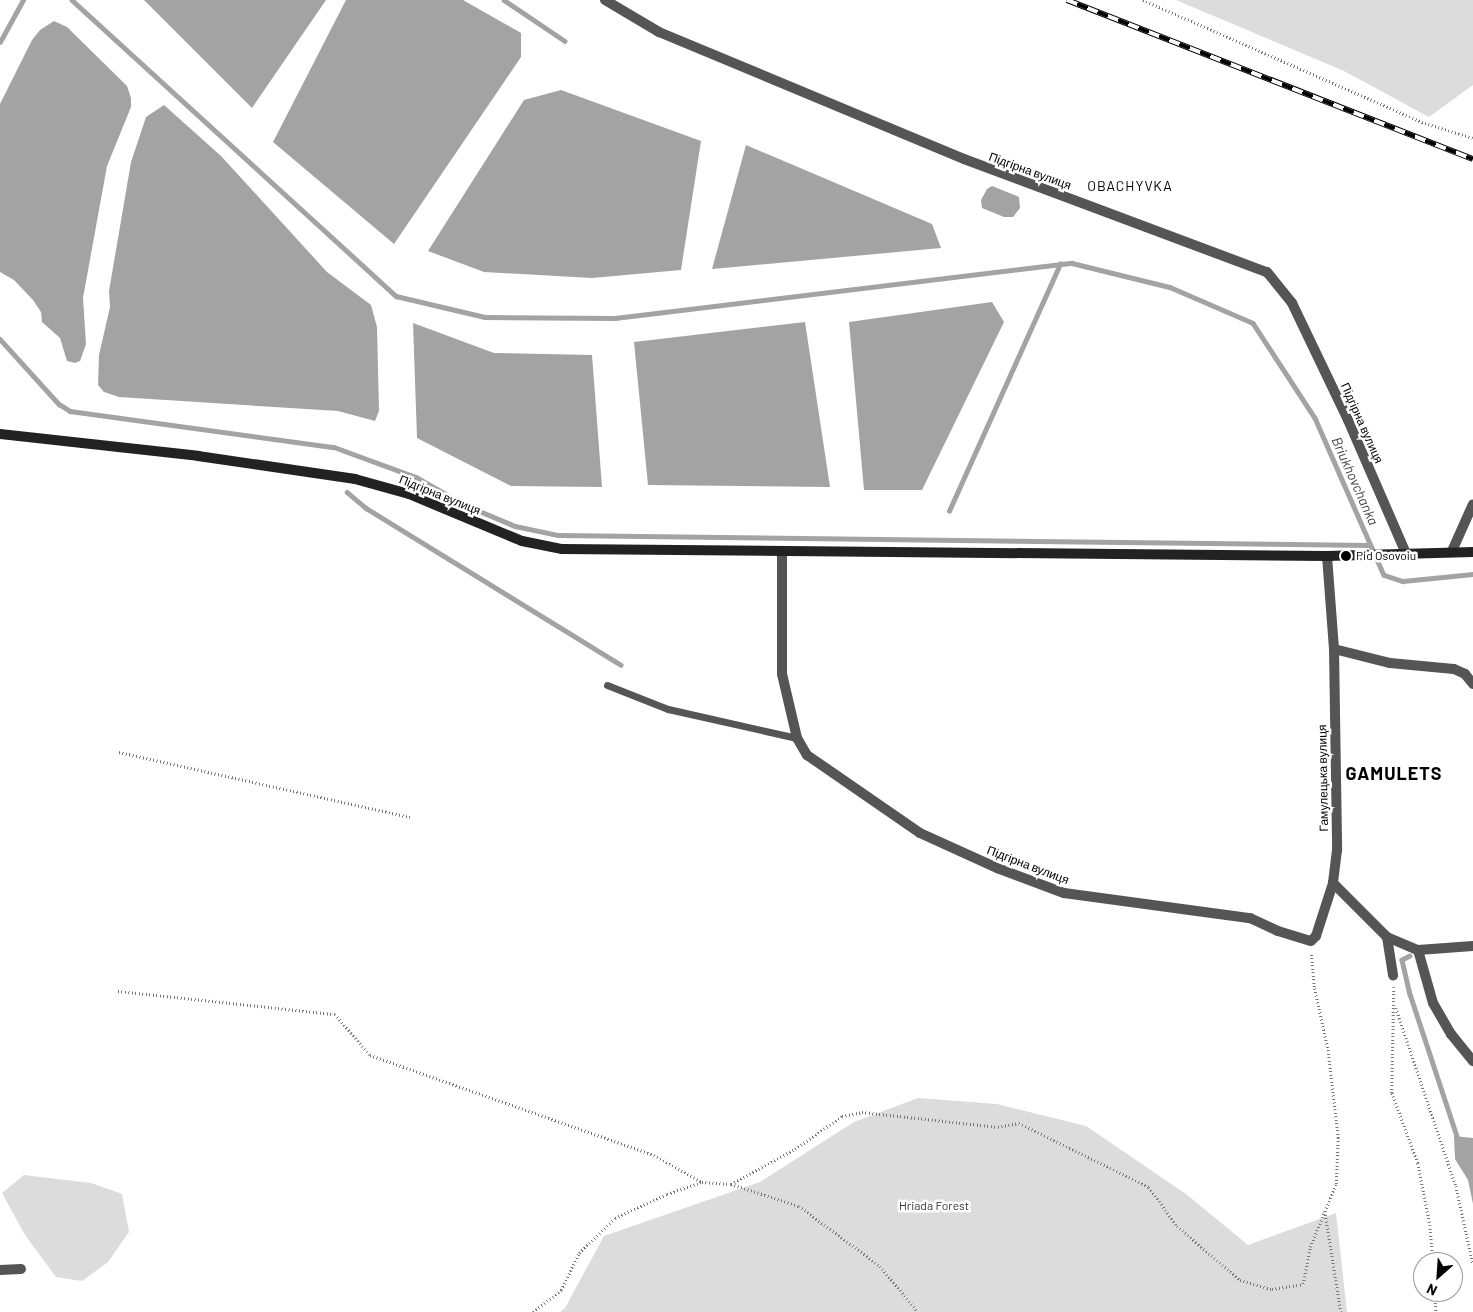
<!DOCTYPE html>
<html>
<head>
<meta charset="utf-8">
<style>
  body { margin:0 }
  #map { position:relative; width:1473px; height:1312px; overflow:hidden; background:#fff; font-family:Barlow,sans-serif }
  div>[style] { position:absolute }
  [style*='--x'] { left:calc(var(--x)*1px); top:calc(var(--y)*1px); width:calc(var(--w)*1px); rotate:calc(var(--a)*1deg) }
  .green>* { inset:0; background:#dcdcdc }
  .water>* { inset:0; background:#a3a3a3 }
  .stream>* { height:4.5px; margin:-2.25px; padding:0 2.25px; transform-origin:2.25px; border-radius:2.25px; background:#a3a3a3 }
  .path>* { height:2.5px; margin-top:-1.25px; transform-origin:0; background:repeating-linear-gradient(90deg,#777 0 1px,transparent 0 3.5px) }
  .lane>* { height:7px; margin:-3.5px; padding:0 3.5px; transform-origin:3.5px; border-radius:3.5px; background:#555 }
  .street>* { height:10px; margin:-5px; padding:0 5px; transform-origin:5px; border-radius:5px; background:#555 }
  .secondary>* { height:10px; margin:-5px; padding:0 5px; transform-origin:5px; border-radius:5px; background:#222 }
  .rail>* { height:5.5px; margin-top:-2.75px; transform-origin:0; background:repeating-linear-gradient(90deg,#fff 0 11px,#000 0 22px); box-sizing:border-box; border-block:1px solid #000 }
  .dots>* { width:14px; height:14px; translate:-50% -50%; box-sizing:border-box; border:2px solid #fff; border-radius:50% }
  span { translate:-50% -50%; white-space:nowrap; text-align:center; line-height:1.15; -webkit-text-stroke:5px #fff; paint-order:stroke }
  .street-label { font-size:12px; color:#000 }
  .poi-label { font-size:12px; color:#000 }
  .left { translate:0 -50%; text-align:left }
  .park-label { font-size:12px; color:#333 }
  .neighbourhood-label { font-size:14px; color:#000; letter-spacing:1px }
  .water-label { font-size:14px; color:#444; font-style:italic }
  .district-label { font-size:18px; color:#000; font-weight:700; letter-spacing:1px }
  .north { position:absolute; left:1413px; top:1252px; width:50px; height:50px; box-sizing:border-box; background:#fff; border:1px solid #999; border-radius:50%; rotate:206deg; font-size:14px; font-weight:700; line-height:20px; text-align:center; color:#000 }
  .north::after { content:''; display:block; margin:auto; width:18px; height:22px; background:#000; clip-path:polygon(50% 0,100% 100%,50% 72%,0 100%) }
</style>
</head>
<body>
<div id="map">
  <div class="green">
    <div style="clip-path:polygon(1176px 0,1473px 0,1473px 85px,1429px 117px,1344px 71px)"></div>
    <div style="clip-path:polygon(918px 1098px,997px 1104px,1086px 1126px,1186px 1194px,1248px 1245px,1336px 1213px,1347px 1312px,560px 1312px,565px 1308px,604px 1236px,760px 1182px,854px 1122px)"></div>
    <div style="clip-path:polygon(24px 1175px,91px 1183px,122px 1194px,129px 1232px,108px 1262px,82px 1281px,56px 1277px,25px 1235px,2px 1193px)"></div>
  </div>
  <div class="water">
    <div style="clip-path:polygon(144px 0,326px 0,252px 108px)"></div>
    <div style="clip-path:polygon(346px 0,463px 0,521px 33px,521px 57px,394px 244px,273px 142px)"></div>
    <div style="clip-path:polygon(54px 21px,67px 27px,127px 86px,131px 98px,131px 107px,107px 166px,83px 298px,86px 344px,80px 361px,75px 363px,67px 361px,60px 338px,42px 322px,41px 312px,33px 300px,14px 280px,0 272px,0 104px,32px 40px,40px 30px)"></div>
    <div style="clip-path:polygon(561px 90px,701px 141px,681px 270px,592px 278px,484px 272px,428px 251px,524px 100px)"></div>
    <div style="clip-path:polygon(164px 105px,221px 156px,327px 272px,371px 305px,377px 327px,379px 411px,375px 421px,338px 411px,119px 397px,104px 392px,98px 385px,99px 355px,110px 307px,109px 291px,131px 162px,146px 117px)"></div>
    <div style="clip-path:polygon(746px 145px,932px 224px,941px 248px,712px 269px)"></div>
    <div style="clip-path:polygon(992px 186px,1019px 197px,1020px 208px,1013px 217px,1004px 217px,982px 208px,981px 200px,987px 189px)"></div>
    <div style="clip-path:polygon(992px 302px,1004px 322px,922px 490px,864px 490px,849px 322px)"></div>
    <div style="clip-path:polygon(805px 322px,830px 487px,648px 485px,634px 342px)"></div>
    <div style="clip-path:polygon(413px 323px,494px 353px,592px 355px,602px 487px,511px 486px,417px 438px)"></div>
    <div style="clip-path:polygon(1454px 1136px,1473px 1138px,1473px 1204px,1468px 1180px,1455px 1159px)"></div>
  </div>
  <div class="stream">
    <div style="--x:72;--y:0;--w:439;--a:42.4"></div>
    <div style="--x:396;--y:296;--w:91;--a:13.3"></div>
    <div style="--x:485;--y:317;--w:130;--a:0.4"></div>
    <div style="--x:615;--y:318;--w:460;--a:-6.9"></div>
    <div style="--x:1072;--y:263;--w:101;--a:13.8"></div>
    <div style="--x:1170;--y:287;--w:90;--a:23.4"></div>
    <div style="--x:1253;--y:323;--w:113;--a:56.9"></div>
    <div style="--x:1315;--y:418;--w:171;--a:66.3"></div>
    <div style="--x:1384;--y:575;--w:20;--a:18"></div>
    <div style="--x:1403;--y:581;--w:70;--a:-5.7"></div>
    <div style="--x:504;--y:0;--w:73;--a:33.9"></div>
    <div style="--x:0;--y:42;--w:48;--a:-61.3"></div>
    <div style="--x:0;--y:339;--w:88;--a:47.8"></div>
    <div style="--x:59;--y:404;--w:13;--a:32"></div>
    <div style="--x:70;--y:411;--w:266;--a:7.8"></div>
    <div style="--x:334;--y:447;--w:87;--a:20.1"></div>
    <div style="--x:416;--y:477;--w:56;--a:29.7"></div>
    <div style="--x:465;--y:505;--w:54;--a:22.8"></div>
    <div style="--x:515;--y:526;--w:44;--a:11.8"></div>
    <div style="--x:558;--y:535;--w:812;--a:0.71"></div>
    <div style="--x:347;--y:492;--w:25;--a:40"></div>
    <div style="--x:366;--y:508;--w:299;--a:31.6"></div>
    <div style="--x:949;--y:511;--w:271;--a:-65.8"></div>
    <div style="--x:1410;--y:956;--w:9;--a:153"></div>
    <div style="--x:1402;--y:960;--w:35;--a:77"></div>
    <div style="--x:1410;--y:994;--w:156;--a:71.7"></div>
  </div>
  <div class="path">
    <div style="--x:1143;--y:0;--w:308;--a:23.6"></div>
    <div style="--x:1425;--y:123;--w:50;--a:17.4"></div>
    <div style="--x:119;--y:752;--w:298;--a:12.6"></div>
    <div style="--x:1394;--y:987;--w:106;--a:91.1"></div>
    <div style="--x:1392;--y:1093;--w:75;--a:69.6"></div>
    <div style="--x:1418;--y:1163;--w:63;--a:79"></div>
    <div style="--x:1430;--y:1225;--w:37;--a:85"></div>
    <div style="--x:118;--y:991;--w:218;--a:6.1"></div>
    <div style="--x:335;--y:1014;--w:54;--a:49.5"></div>
    <div style="--x:370;--y:1055;--w:301;--a:19.4"></div>
    <div style="--x:654;--y:1155;--w:55;--a:29.4"></div>
    <div style="--x:1396;--y:1008;--w:188;--a:71.4"></div>
    <div style="--x:1456;--y:1186;--w:80;--a:77.7"></div>
    <div style="--x:731;--y:1184;--w:73;--a:-28.7"></div>
    <div style="--x:795;--y:1149;--w:57;--a:-35.1"></div>
    <div style="--x:842;--y:1116;--w:20;--a:-11"></div>
    <div style="--x:862;--y:1112;--w:137;--a:6.3"></div>
    <div style="--x:998;--y:1127;--w:21;--a:-11"></div>
    <div style="--x:1019;--y:1123;--w:145;--a:26.2"></div>
    <div style="--x:1149;--y:1187;--w:48;--a:54.3"></div>
    <div style="--x:1177;--y:1226;--w:83;--a:40.6"></div>
    <div style="--x:1240;--y:1280;--w:33;--a:16"></div>
    <div style="--x:1272;--y:1289;--w:31;--a:-9"></div>
    <div style="--x:1303;--y:1284;--w:38;--a:-79"></div>
    <div style="--x:1310;--y:1247;--w:68;--a:-67.6"></div>
    <div style="--x:1336;--y:1184;--w:46;--a:-87.5"></div>
    <div style="--x:1338;--y:1138;--w:88;--a:-96.6"></div>
    <div style="--x:1328;--y:1051;--w:66;--a:-102.3"></div>
    <div style="--x:1314;--y:987;--w:35;--a:-95"></div>
    <div style="--x:1325;--y:1211;--w:102;--a:81"></div>
    <div style="--x:1435;--y:1292;--w:20;--a:87"></div>
    <div style="--x:533;--y:1312;--w:36;--a:-38"></div>
    <div style="--x:561;--y:1290;--w:41;--a:-64.1"></div>
    <div style="--x:579;--y:1253;--w:50;--a:-44.2"></div>
    <div style="--x:615;--y:1218;--w:57;--a:-24.8"></div>
    <div style="--x:667;--y:1194;--w:37;--a:-19"></div>
    <div style="--x:702;--y:1182;--w:29;--a:4"></div>
    <div style="--x:731;--y:1184;--w:71;--a:17.9"></div>
    <div style="--x:799;--y:1206;--w:101;--a:36.5"></div>
    <div style="--x:880;--y:1266;--w:60;--a:50.4"></div>
  </div>
  <div class="lane">
    <div style="--x:607;--y:685;--w:66;--a:21.5"></div>
    <div style="--x:668;--y:709;--w:132;--a:12.7"></div>
  </div>
  <div class="street">
    <div style="--x:605;--y:0;--w:63;--a:30.7"></div>
    <div style="--x:659;--y:32;--w:330;--a:22.6"></div>
    <div style="--x:964;--y:159;--w:323;--a:20.5"></div>
    <div style="--x:1267;--y:272;--w:40;--a:51"></div>
    <div style="--x:1292;--y:303;--w:130;--a:64.4"></div>
    <div style="--x:1348;--y:420;--w:143;--a:66.5"></div>
    <div style="--x:782;--y:551;--w:123;--a:90"></div>
    <div style="--x:782;--y:674;--w:66;--a:76.8"></div>
    <div style="--x:797;--y:738;--w:20;--a:60"></div>
    <div style="--x:807;--y:755;--w:137;--a:34.6"></div>
    <div style="--x:920;--y:833;--w:85;--a:24.4"></div>
    <div style="--x:997;--y:868;--w:72;--a:20.5"></div>
    <div style="--x:1064;--y:893;--w:188;--a:7.7"></div>
    <div style="--x:1250;--y:918;--w:31;--a:25"></div>
    <div style="--x:1278;--y:931;--w:34;--a:17"></div>
    <div style="--x:1311;--y:941;--w:7;--a:-45"></div>
    <div style="--x:1316;--y:936;--w:56;--a:-72.2"></div>
    <div style="--x:1452;--y:551;--w:51;--a:-65.9"></div>
    <div style="--x:1327;--y:556;--w:93;--a:85.7"></div>
    <div style="--x:1334;--y:649;--w:201;--a:89.1"></div>
    <div style="--x:1337;--y:850;--w:33;--a:97"></div>
    <div style="--x:1333;--y:883;--w:76;--a:45"></div>
    <div style="--x:1387;--y:937;--w:39;--a:81"></div>
    <div style="--x:1334;--y:649;--w:58;--a:14"></div>
    <div style="--x:1390;--y:663;--w:64;--a:5.4"></div>
    <div style="--x:1454;--y:669;--w:12;--a:24"></div>
    <div style="--x:1465;--y:674;--w:13;--a:51"></div>
    <div style="--x:1387;--y:937;--w:34;--a:23"></div>
    <div style="--x:1418;--y:950;--w:55;--a:-4.2"></div>
    <div style="--x:1418;--y:950;--w:55;--a:74.2"></div>
    <div style="--x:1433;--y:1003;--w:36;--a:60"></div>
    <div style="--x:1451;--y:1034;--w:35;--a:51"></div>
    <div style="--x:0;--y:1270;--w:21;--a:-3"></div>
  </div>
  <div class="secondary">
    <div style="--x:0;--y:434;--w:199;--a:6.3"></div>
    <div style="--x:198;--y:456;--w:159;--a:8.3"></div>
    <div style="--x:355;--y:479;--w:56;--a:15.5"></div>
    <div style="--x:409;--y:494;--w:122;--a:22.6"></div>
    <div style="--x:522;--y:541;--w:41;--a:11.3"></div>
    <div style="--x:562;--y:549;--w:765;--a:0.52"></div>
    <div style="--x:1327;--y:556;--w:146;--a:-1.6"></div>
  </div>
  <div class="rail">
    <div style="--x:1067;--y:0;--w:436;--a:21.4"></div>
  </div>
  <div class="dots">
    <div style="left:1346px;top:556px;background:#000"></div>
  </div>
  <div class="street-label">
    <span style="left:1030px;top:171px;rotate:20deg">Підгірна вулиця</span>
    <span style="left:1362px;top:423px;rotate:66deg">Підгірна вулиця</span>
    <span style="left:440px;top:495px;rotate:22deg">Підгірна вулиця</span>
    <span style="left:1323px;top:778px;rotate:-91deg">Гамулецька вулиця</span>
    <span style="left:1028px;top:865px;rotate:21deg">Підгірна вулиця</span>
  </div>
  <div class="poi-label">
    <span class="left" style="left:1356px;top:556px">Pid Osovoiu</span>
  </div>
  <div class="park-label">
    <span style="left:934px;top:1206px">Hriada Forest</span>
  </div>
  <div class="neighbourhood-label">
    <span style="left:1130px;top:186px">OBACHYVKA</span>
  </div>
  <div class="water-label">
    <span style="left:1355px;top:481px;rotate:66deg">Briukhovchanka</span>
  </div>
  <div class="district-label">
    <span style="left:1394px;top:773px">GAMULETS</span>
  </div>
  <div class="north">N</div>
</div>
</body>
</html>
